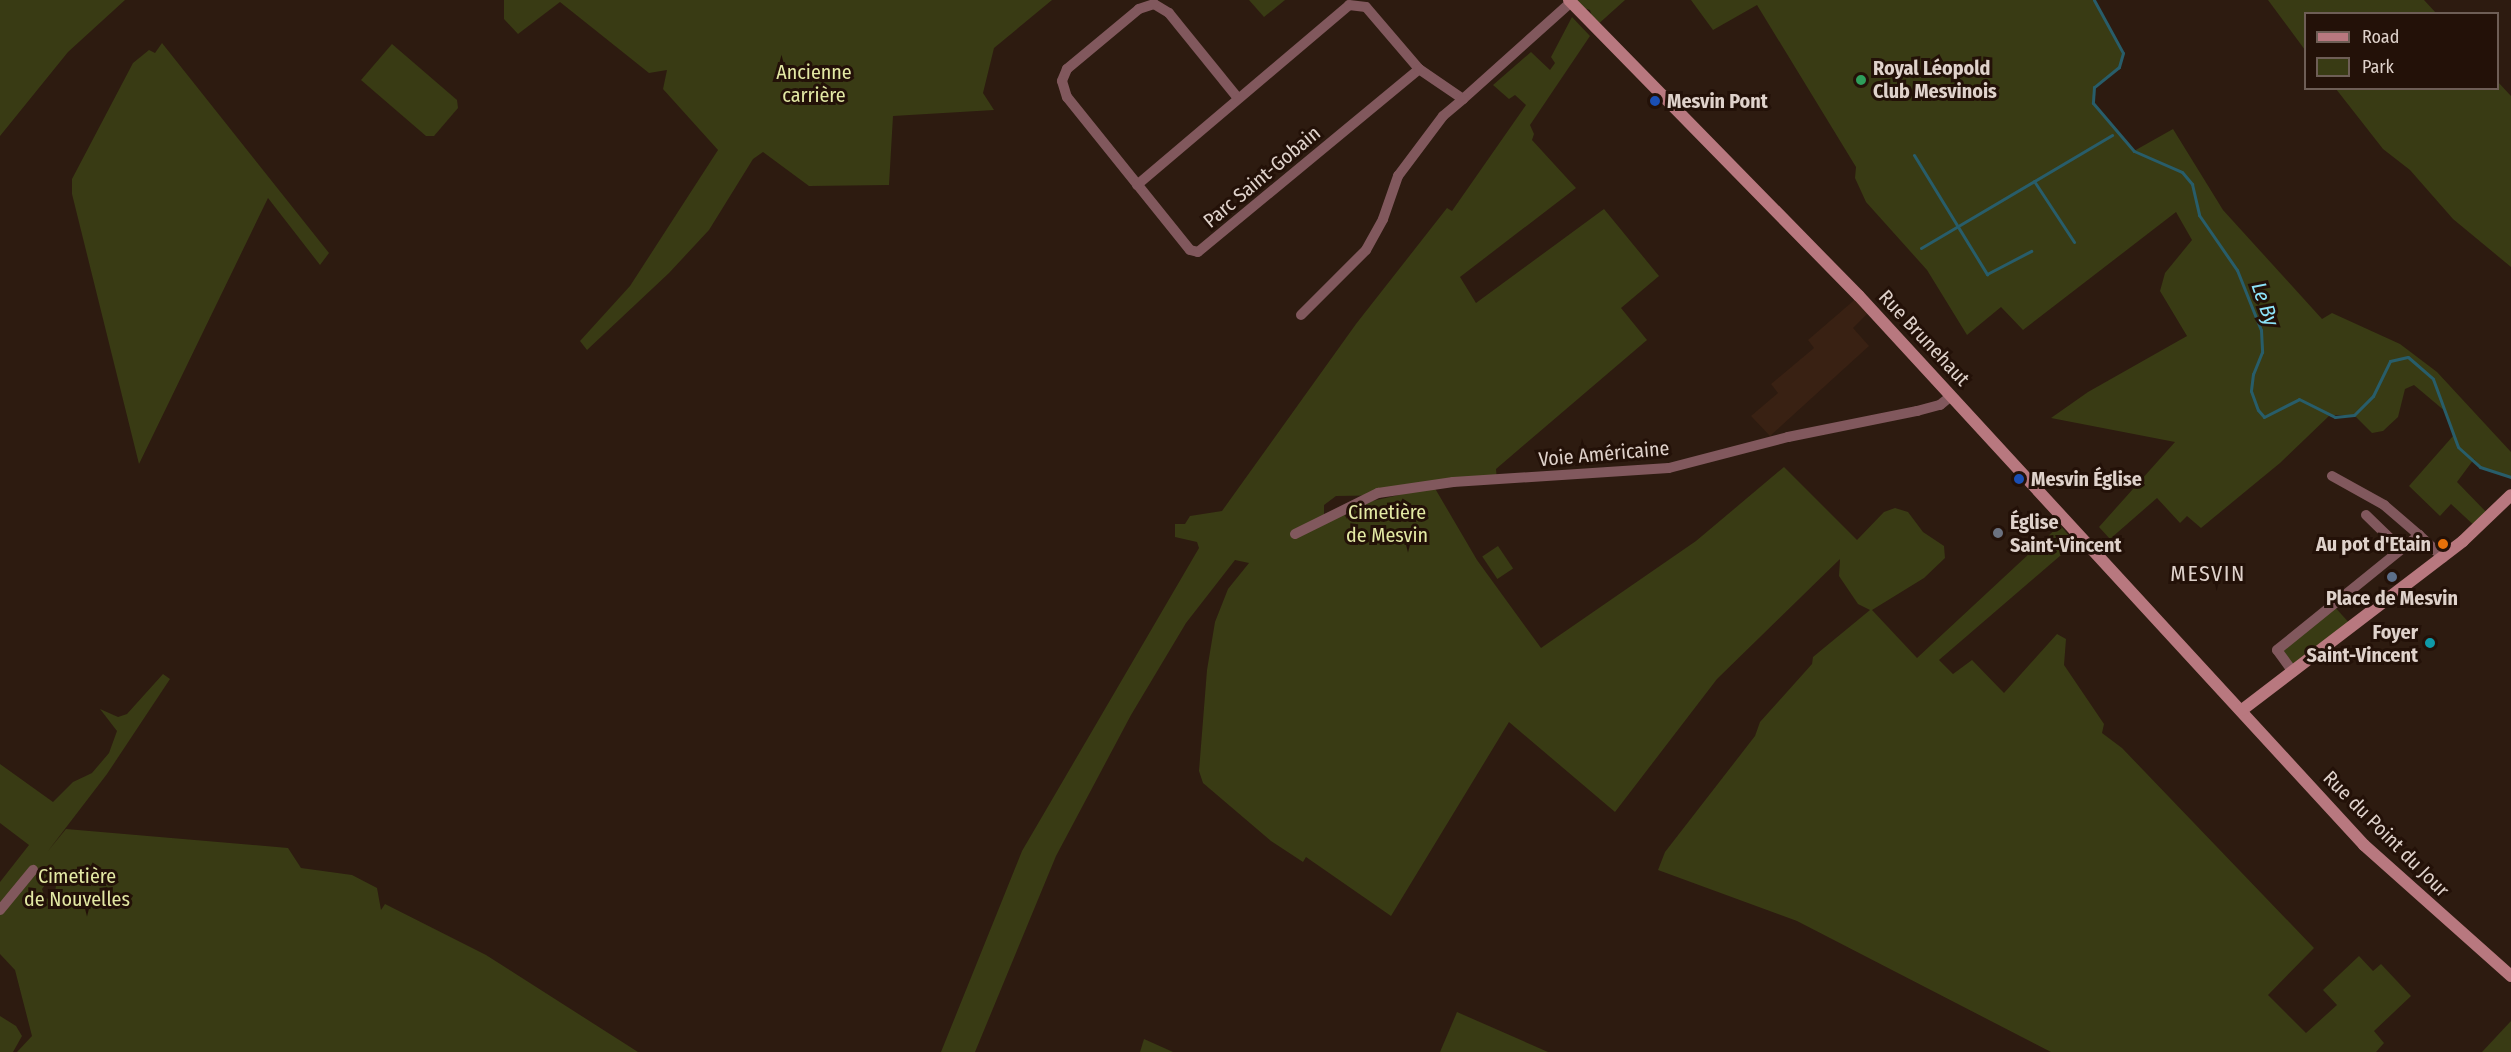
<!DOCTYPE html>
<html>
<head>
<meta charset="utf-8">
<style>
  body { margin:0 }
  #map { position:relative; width:2511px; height:1052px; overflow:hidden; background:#2d1b10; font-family:"Fira Sans Condensed",sans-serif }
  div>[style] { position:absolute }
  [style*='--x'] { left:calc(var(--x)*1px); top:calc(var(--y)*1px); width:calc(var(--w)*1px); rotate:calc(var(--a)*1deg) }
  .built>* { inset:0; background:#392113 }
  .green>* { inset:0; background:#393b14; transform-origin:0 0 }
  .stream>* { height:3px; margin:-1.5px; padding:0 1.5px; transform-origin:1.5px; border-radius:1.5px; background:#285d6a }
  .street>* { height:10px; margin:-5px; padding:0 5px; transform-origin:5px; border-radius:5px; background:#81585d }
  .secondary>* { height:12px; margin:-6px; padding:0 6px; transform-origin:6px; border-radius:6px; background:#b8787f }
  .dots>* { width:16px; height:16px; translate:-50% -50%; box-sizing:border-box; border:3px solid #231108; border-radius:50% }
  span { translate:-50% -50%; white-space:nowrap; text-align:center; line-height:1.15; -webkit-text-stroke:6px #231108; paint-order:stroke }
  .poi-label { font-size:20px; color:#dfd2cb; font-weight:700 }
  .left { translate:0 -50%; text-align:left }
  .right { translate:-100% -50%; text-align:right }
  .park-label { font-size:20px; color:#e3e9a4 }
  .street-label { font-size:20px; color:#dfd2cb }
  .water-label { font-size:21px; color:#8de4fa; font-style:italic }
  .quarter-label { font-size:22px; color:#dfd2cb; letter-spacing:1.5px }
  .legend { position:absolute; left:2304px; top:12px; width:195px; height:78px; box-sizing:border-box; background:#231108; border:2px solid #6e5e56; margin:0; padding:8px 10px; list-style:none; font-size:18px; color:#dfd2cb }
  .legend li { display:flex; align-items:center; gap:12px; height:30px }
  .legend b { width:30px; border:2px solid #6e5e56 }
</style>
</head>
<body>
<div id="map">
  <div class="built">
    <div style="clip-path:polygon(1859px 296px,1871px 310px,1853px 328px,1869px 346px,1770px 436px,1751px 416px,1778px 393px,1771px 384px,1814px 348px,1808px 340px)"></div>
  </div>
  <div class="green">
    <div style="clip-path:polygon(0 0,125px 0,68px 52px,0 136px)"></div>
    <div style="clip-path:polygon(1052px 0,994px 48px,983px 93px,994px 110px,893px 116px,889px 185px,809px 186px,763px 152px,753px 159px,709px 230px,669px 273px,587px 350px,580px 341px,630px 286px,718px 150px,663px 89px,667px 70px,649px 73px,560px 2px,518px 34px,504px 19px,504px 0)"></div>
    <div style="clip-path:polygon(1249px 0,1285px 0,1264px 17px)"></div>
    <div style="clip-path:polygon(1577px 0,1625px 0,1595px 27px,1590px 10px,1574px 5px)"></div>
    <div style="clip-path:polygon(1691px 0,2094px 0,2123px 53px,2119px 67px,2094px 87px,2093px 103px,2134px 151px,2173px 129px,2223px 210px,2322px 319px,2332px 313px,2400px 344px,2437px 372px,2511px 452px,2511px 477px,2480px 467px,2474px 459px,2457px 482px,2491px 517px,2478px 529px,2451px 504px,2440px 516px,2409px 486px,2453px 436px,2446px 412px,2414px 385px,2405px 389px,2398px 417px,2383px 431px,2372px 433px,2354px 415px,2330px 415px,2280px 463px,2201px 528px,2187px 516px,2180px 523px,2157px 498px,2110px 539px,2099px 527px,2175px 442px,2051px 418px,2088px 392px,2187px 336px,2160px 291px,2165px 273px,2192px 240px,2176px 212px,2023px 330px,2001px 307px,1967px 335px,1927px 270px,1866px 202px,1855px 178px,1856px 167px,1757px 5px,1713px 30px)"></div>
    <div style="clip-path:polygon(2268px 0,2424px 0,2436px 13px,2306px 14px,2305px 50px)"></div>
    <div style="clip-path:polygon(evenodd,1572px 17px,1590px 36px,1530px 125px,1534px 134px,1532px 140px,1576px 188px,1460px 277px,1476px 303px,1604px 209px,1659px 276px,1621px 308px,1647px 340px,1496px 469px,1497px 480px,1433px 485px,1477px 560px,1541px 648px,1696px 541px,1784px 467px,1857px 540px,1884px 512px,1895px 508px,1908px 512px,1923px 532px,1944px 546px,1945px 558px,1924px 578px,1872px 610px,1917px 658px,2060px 525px,2075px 543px,1939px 660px,1953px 674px,1972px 660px,2004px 693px,2057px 634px,2066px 639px,2064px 665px,2104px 724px,2102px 733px,2122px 748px,2314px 948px,2268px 995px,2306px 1033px,2337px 1005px,2323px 990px,2359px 956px,2373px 971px,2381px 964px,2411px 996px,2374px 1031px,2384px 1043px,2376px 1052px,2051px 1052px,1797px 921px,1658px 870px,1665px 852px,1755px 736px,1760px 722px,1812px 664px,1813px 657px,1870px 610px,1858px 604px,1839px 576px,1840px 559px,1717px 679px,1615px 812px,1509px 722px,1391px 916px,1306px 857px,1303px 862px,1271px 841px,1203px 783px,1199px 771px,1207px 670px,1215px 622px,1228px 589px,1249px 563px,1235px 560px,1186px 623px,1131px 715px,1056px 856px,975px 1052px,941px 1052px,1022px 851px,1199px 548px,1197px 542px,1175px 537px,1175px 524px,1185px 524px,1190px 516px,1222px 511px,1356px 324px,1447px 208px,1452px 211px,1526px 105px,1515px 95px,1509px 99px,1493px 85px,1531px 52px,1550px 70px,1555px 63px,1551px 57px,1572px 17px,1399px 495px,1359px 504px,1349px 511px,1347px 519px,1344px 514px,1324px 518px,1324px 505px,1336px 496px,1399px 495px)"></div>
    <div style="clip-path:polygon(162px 43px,329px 253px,320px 265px,268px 198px,139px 464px,72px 194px,72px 179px,133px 63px,149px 50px,155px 53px)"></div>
    <div style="clip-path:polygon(392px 44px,457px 100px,458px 108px,434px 136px,426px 136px,361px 80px)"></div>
    <div style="clip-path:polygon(2498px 82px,2511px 96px,2511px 267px,2453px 219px,2410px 170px,2383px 149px,2336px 89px,2498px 88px)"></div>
    <div style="left:1498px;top:546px;width:27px;height:19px;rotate:56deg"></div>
    <div style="left:2333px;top:605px;width:28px;height:72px;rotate:48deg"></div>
    <div style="clip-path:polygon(evenodd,163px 674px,170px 679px,107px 774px,48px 851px,66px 829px,288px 848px,301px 868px,352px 875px,377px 888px,381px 910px,385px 904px,486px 955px,638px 1052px,17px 1052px,32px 1036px,15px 970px,0 954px,0 882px,29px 845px,0 823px,0 764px,53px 802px,73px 782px,92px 773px,109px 753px,117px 731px,100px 709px,118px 717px,127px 714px,163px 674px,51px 877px,57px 878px,54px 900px,45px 898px,42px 889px,51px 877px)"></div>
    <div style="clip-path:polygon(1457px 1012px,1548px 1052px,1440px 1052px)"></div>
    <div style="clip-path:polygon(0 1016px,16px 1026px,22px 1036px,13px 1052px,0 1052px)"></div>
    <div style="clip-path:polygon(2511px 1021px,2511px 1052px,2482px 1052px)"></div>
    <div style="clip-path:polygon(1144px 1039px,1173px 1052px,1140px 1052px)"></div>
  </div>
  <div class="stream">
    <div style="--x:2094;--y:0;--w:60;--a:61.3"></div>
    <div style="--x:2123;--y:53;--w:15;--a:106"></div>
    <div style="--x:2119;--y:67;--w:32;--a:141"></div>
    <div style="--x:2094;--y:87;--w:16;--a:94"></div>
    <div style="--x:2093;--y:103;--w:63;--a:49.5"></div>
    <div style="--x:2134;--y:151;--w:52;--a:23.6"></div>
    <div style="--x:2182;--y:172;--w:16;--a:50"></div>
    <div style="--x:2192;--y:184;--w:32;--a:77"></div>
    <div style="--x:2199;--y:215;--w:67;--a:55.4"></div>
    <div style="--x:2237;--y:270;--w:65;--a:68.2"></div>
    <div style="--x:2261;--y:330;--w:22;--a:87"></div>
    <div style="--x:2262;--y:352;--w:24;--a:112"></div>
    <div style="--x:2253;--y:374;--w:17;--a:97"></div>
    <div style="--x:2251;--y:391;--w:20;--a:70"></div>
    <div style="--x:2258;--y:410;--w:9;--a:49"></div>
    <div style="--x:2264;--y:417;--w:39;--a:-27"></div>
    <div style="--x:2299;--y:399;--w:40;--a:26.6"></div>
    <div style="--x:2335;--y:417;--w:19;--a:-6"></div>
    <div style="--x:2354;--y:415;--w:27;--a:-45"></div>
    <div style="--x:2373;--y:396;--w:39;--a:-64"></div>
    <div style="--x:2390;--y:361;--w:18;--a:-13"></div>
    <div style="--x:2408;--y:357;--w:33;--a:41"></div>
    <div style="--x:2433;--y:379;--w:72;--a:69.8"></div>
    <div style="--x:2458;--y:447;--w:30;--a:42"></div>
    <div style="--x:2480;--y:467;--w:33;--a:18"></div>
    <div style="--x:1914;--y:155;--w:140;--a:58.5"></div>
    <div style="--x:1987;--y:274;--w:50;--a:-27.6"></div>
    <div style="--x:2034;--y:181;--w:73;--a:56.7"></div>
    <div style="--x:1921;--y:248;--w:222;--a:-30.6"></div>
  </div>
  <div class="street">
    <div style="--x:1237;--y:97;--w:108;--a:-129"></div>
    <div style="--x:1169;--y:13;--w:17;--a:-149"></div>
    <div style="--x:1154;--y:4;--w:16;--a:162"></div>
    <div style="--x:1139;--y:9;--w:94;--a:140.2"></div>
    <div style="--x:1067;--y:69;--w:13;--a:113"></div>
    <div style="--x:1062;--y:81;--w:17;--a:73"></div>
    <div style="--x:1067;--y:97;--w:196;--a:51.2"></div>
    <div style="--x:1190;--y:250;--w:8;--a:14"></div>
    <div style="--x:1198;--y:252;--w:287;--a:-39.6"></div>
    <div style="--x:1137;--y:185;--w:278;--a:-40.3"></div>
    <div style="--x:1349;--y:5;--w:17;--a:7"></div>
    <div style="--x:1366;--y:7;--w:82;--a:49.5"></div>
    <div style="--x:1419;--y:69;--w:53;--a:34.3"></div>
    <div style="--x:1463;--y:99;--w:145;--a:-41.9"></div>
    <div style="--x:1301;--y:315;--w:92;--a:-45"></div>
    <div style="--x:1366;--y:250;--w:35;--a:-61"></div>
    <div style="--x:1383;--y:219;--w:46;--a:-70.8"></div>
    <div style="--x:1398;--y:176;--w:75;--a:-53.1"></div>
    <div style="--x:1443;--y:116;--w:26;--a:-40"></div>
    <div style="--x:2332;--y:476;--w:60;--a:29.1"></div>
    <div style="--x:2384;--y:505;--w:46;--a:40.6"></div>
    <div style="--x:2366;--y:515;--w:49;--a:44.2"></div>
    <div style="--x:1295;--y:534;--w:93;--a:-26.3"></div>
    <div style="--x:1378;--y:493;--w:76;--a:-8.3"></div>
    <div style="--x:1453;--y:482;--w:216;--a:-3.7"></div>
    <div style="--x:1669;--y:468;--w:123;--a:-14.6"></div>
    <div style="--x:1788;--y:437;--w:132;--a:-11.4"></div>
    <div style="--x:1917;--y:411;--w:24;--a:-15"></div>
    <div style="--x:1940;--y:405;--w:14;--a:-39"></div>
    <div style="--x:2293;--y:672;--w:27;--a:-126"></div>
    <div style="--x:2277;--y:650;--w:183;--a:-39"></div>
    <div style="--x:2419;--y:535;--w:33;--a:43"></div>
    <div style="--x:0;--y:910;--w:52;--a:-50.5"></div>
  </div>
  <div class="secondary">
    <div style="--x:1569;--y:0;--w:414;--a:45.6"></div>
    <div style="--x:1859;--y:296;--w:746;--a:47.39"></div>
    <div style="--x:2364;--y:845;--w:197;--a:41.7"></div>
    <div style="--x:2242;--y:710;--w:278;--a:-37.4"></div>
    <div style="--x:2463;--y:541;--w:66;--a:-43.8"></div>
  </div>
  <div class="dots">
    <div style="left:1861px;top:80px;background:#2e9e5b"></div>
    <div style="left:1655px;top:101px;background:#1a4fb4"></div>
    <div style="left:2019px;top:479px;background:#1a4fb4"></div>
    <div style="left:1998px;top:533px;background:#6b7280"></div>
    <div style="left:2443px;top:544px;background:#e8710a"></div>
    <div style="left:2392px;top:577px;background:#5c6f8a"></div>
    <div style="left:2430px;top:643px;background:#0f9aa8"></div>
  </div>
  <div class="poi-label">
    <span class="left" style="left:1873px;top:80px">Royal Léopold<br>Club Mesvinois</span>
    <span class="left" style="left:1667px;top:101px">Mesvin Pont</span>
    <span class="left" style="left:2031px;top:479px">Mesvin Église</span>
    <span class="left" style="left:2010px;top:534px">Église<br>Saint-Vincent</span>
    <span class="right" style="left:2431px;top:544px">Au pot d'Etain</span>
    <span style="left:2392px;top:598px">Place de Mesvin</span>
    <span class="right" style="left:2418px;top:644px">Foyer<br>Saint-Vincent</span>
  </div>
  <div class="park-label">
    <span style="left:814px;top:84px">Ancienne<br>carrière</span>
    <span style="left:1387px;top:524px">Cimetière<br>de Mesvin</span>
    <span style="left:77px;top:888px">Cimetière<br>de Nouvelles</span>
  </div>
  <div class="street-label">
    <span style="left:1262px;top:177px;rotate:-40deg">Parc Saint-Gobain</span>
    <span style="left:1924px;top:338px;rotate:47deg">Rue Brunehaut</span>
    <span style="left:1604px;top:454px;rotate:-5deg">Voie Américaine</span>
    <span style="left:2386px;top:834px;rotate:45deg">Rue du Point du Jour</span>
  </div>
  <div class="water-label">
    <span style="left:2265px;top:304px;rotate:71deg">Le By</span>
  </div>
  <div class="quarter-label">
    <span style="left:2208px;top:574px">MESVIN</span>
  </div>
  <ul class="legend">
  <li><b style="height:8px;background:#b8787f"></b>Road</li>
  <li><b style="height:16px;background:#393b14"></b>Park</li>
  </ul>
</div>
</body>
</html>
